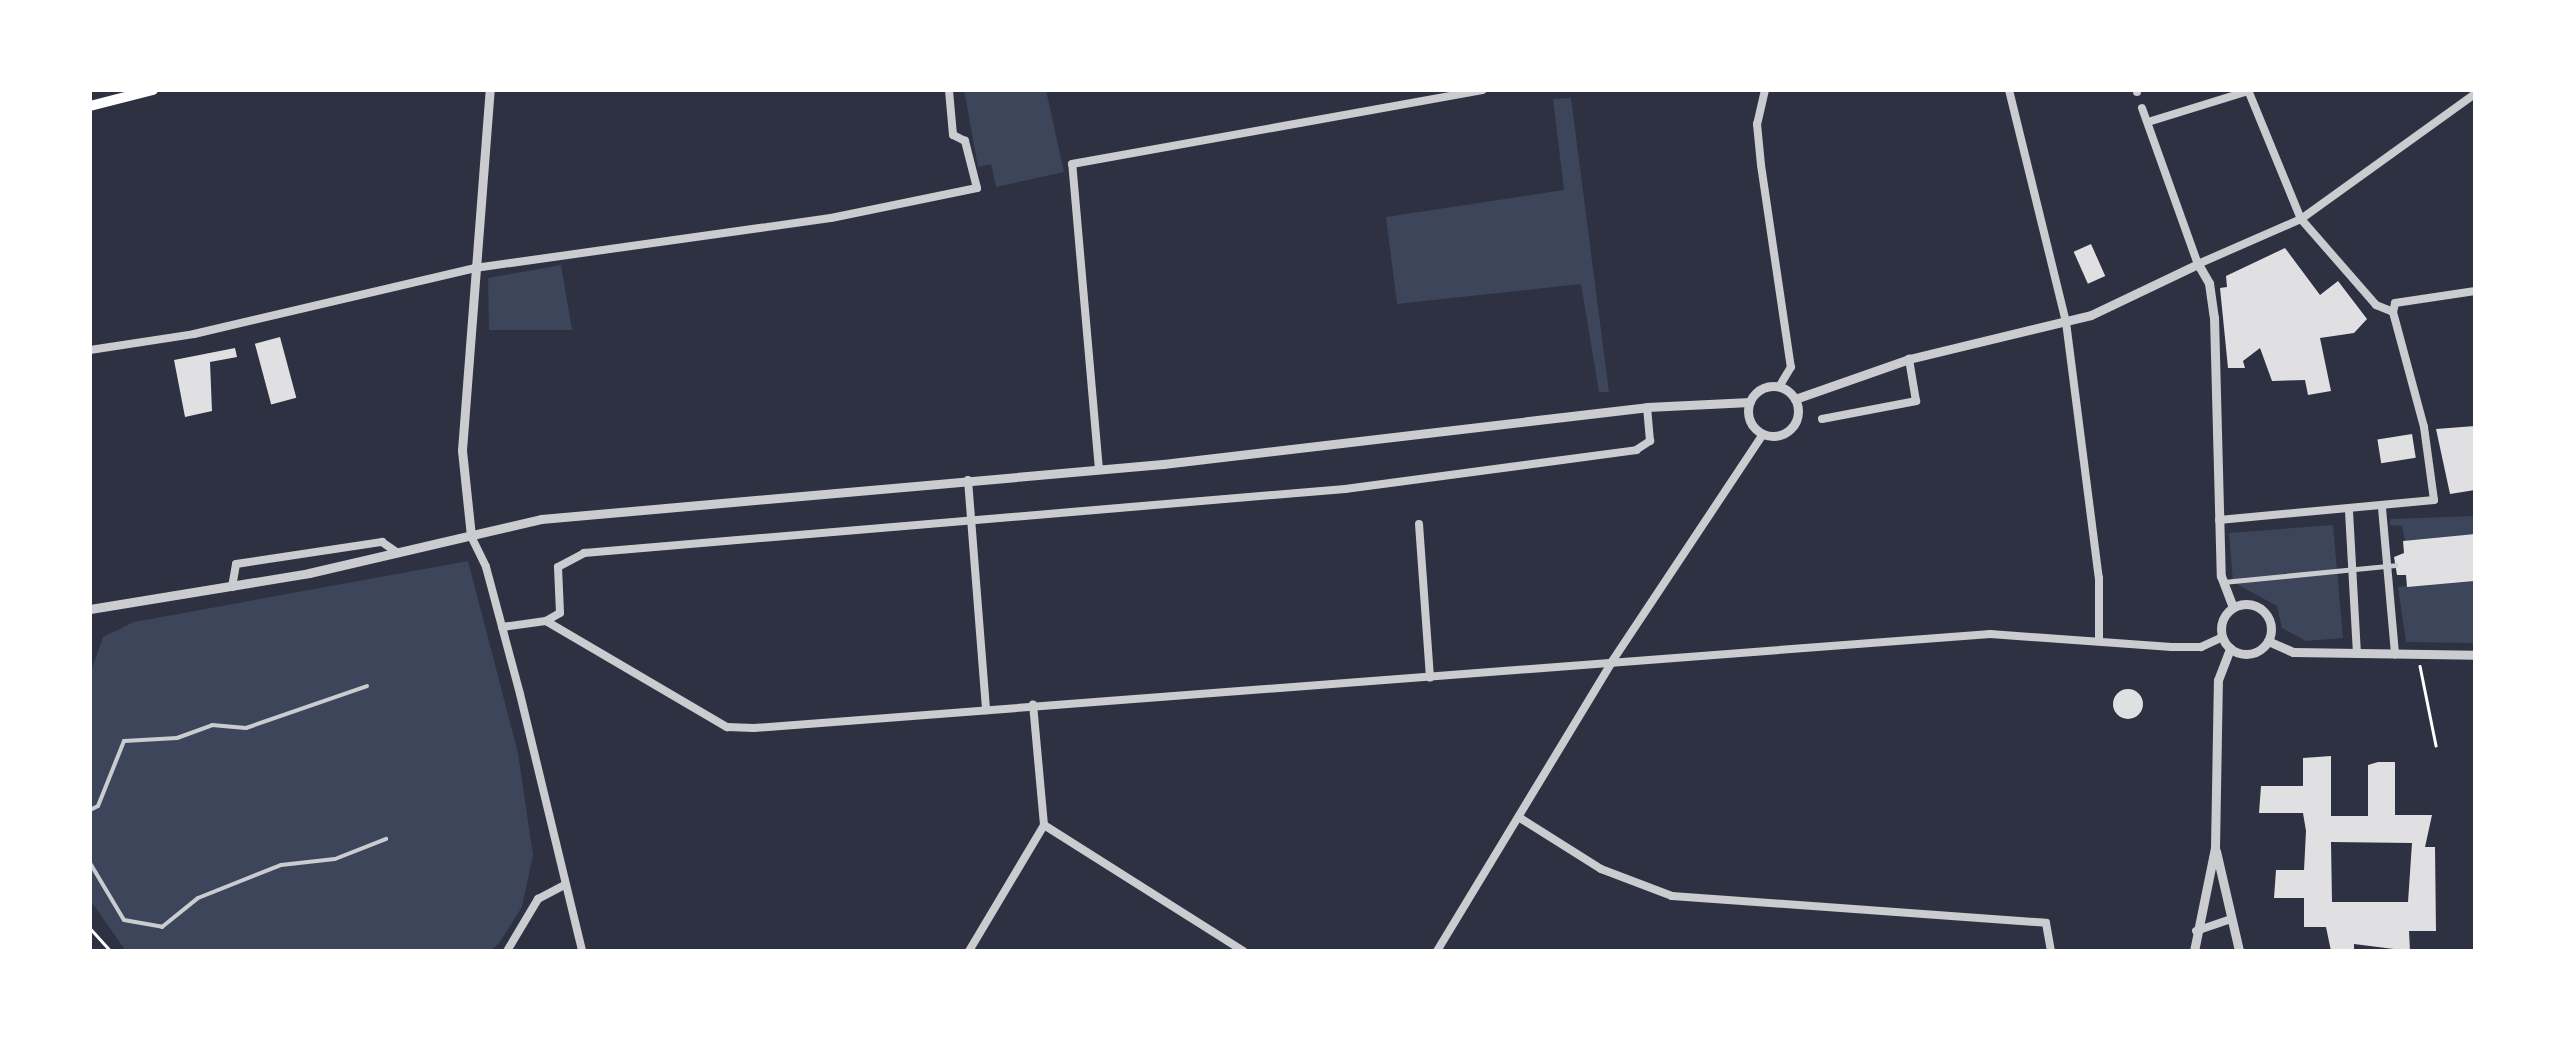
<!DOCTYPE html>
<html>
<head>
<meta charset="utf-8">
<style>
  body { margin:0 }
  #map { position:relative; width:2565px; height:1041px; overflow:hidden; background:#2d3142; font-family:Manrope,sans-serif }
  div>[style] { position:absolute }
  [style*='--x'] { left:calc(var(--x)*1px); top:calc(var(--y)*1px); width:calc(var(--w)*1px); rotate:calc(var(--a)*1deg) }
  .green>* { inset:0; background:#3c4559 }
  .building>* { inset:0; background:#e0e0e3; transform-origin:0 0 }
  .round { border-radius:50% }
  .path>* { height:2.5px; margin:-1.25px; padding:0 1.25px; transform-origin:1.25px; border-radius:1.25px; background:#fff }
  .service>* { height:4px; margin:-2px; padding:0 2px; transform-origin:2px; border-radius:2px; background:#caccd0 }
  .pedestrian>* { height:5px; margin:-2.5px; padding:0 2.5px; transform-origin:2.5px; border-radius:2.5px; background:#caccd0 }
  .minor>* { height:8px; margin:-4px; padding:0 4px; transform-origin:4px; border-radius:4px; background:#caccd0 }
  .tertiary>* { height:9px; margin:-4.5px; padding:0 4.5px; transform-origin:4.5px; border-radius:4.5px; background:#caccd0 }
  .tertiary>.ring { margin:-4.5px; padding:0; box-sizing:content-box; background:none; border:9px solid #caccd0; border-radius:50% }
  .secondary>* { height:10px; margin:-5px; padding:0 5px; transform-origin:5px; border-radius:5px; background:#fff }
  span { translate:-50% -50%; white-space:nowrap; text-align:center; line-height:1.15; -webkit-text-stroke:8px #fff; paint-order:stroke }
  .frame { position:absolute; inset:0; border:92px solid #fff; pointer-events:none }
</style>
</head>
<body>
<div id="map">
  <div class="green">
    <div style="clip-path:polygon(964px 90px,1046px 90px,1064px 172px,996px 187px,991px 164px,978px 167px)"></div>
    <div style="clip-path:polygon(1571px 98px,1609px 392px,1599px 392px,1581px 284px,1397px 304px,1386px 217px,1564px 190px,1553px 99px)"></div>
    <div style="clip-path:polygon(561px 265px,572px 330px,489px 330px,488px 278px)"></div>
    <div style="clip-path:polygon(2475px 516px,2475px 534px,2405px 541px,2402px 526px,2390px 525px,2390px 519px)"></div>
    <div style="clip-path:polygon(2333px 525px,2343px 638px,2306px 641px,2282px 628px,2277px 606px,2233px 582px,2229px 533px)"></div>
    <div style="clip-path:polygon(468px 561px,518px 753px,533px 855px,522px 907px,499px 943px,491px 951px,126px 951px,90px 900px,90px 674px,103px 637px,134px 622px)"></div>
    <div style="clip-path:polygon(2475px 580px,2475px 643px,2406px 642px,2398px 587px)"></div>
  </div>
  <div class="building">
    <div style="left:2091px;top:244px;width:35px;height:19px;rotate:66deg"></div>
    <div style="clip-path:polygon(2285px 248px,2320px 295px,2338px 281px,2367px 319px,2354px 333px,2320px 338px,2331px 391px,2308px 395px,2305px 380px,2272px 381px,2260px 348px,2243px 361px,2245px 368px,2228px 368px,2220px 288px,2227px 287px,2226px 276px)"></div>
    <div style="left:280px;top:337px;width:63px;height:26px;rotate:75deg"></div>
    <div style="clip-path:polygon(235px 348px,237px 357px,210px 362px,212px 411px,185px 417px,174px 360px)"></div>
    <div style="clip-path:polygon(2475px 426px,2475px 490px,2450px 494px,2436px 429px)"></div>
    <div style="left:2412px;top:434px;width:24px;height:35px;rotate:81deg"></div>
    <div style="clip-path:polygon(2475px 534px,2474px 581px,2407px 587px,2406px 575px,2397px 575px,2394px 557px,2404px 553px,2403px 541px)"></div>
    <div class="round" style="left:2113px;top:689px;width:30px;height:30px"></div>
    <div style="clip-path:polygon(evenodd,2331px 756px,2331px 816px,2368px 816px,2368px 765px,2378px 762px,2395px 762px,2395px 815px,2432px 815px,2425px 847px,2435px 847px,2436px 931px,2409px 931px,2410px 951px,2354px 944px,2354px 951px,2331px 951px,2326px 927px,2304px 927px,2304px 898px,2274px 898px,2276px 870px,2304px 870px,2306px 831px,2303px 813px,2259px 813px,2261px 786px,2303px 786px,2303px 758px,2331px 756px,2331px 842px,2412px 843px,2408px 902px,2332px 902px,2331px 842px)"></div>
  </div>
  <div class="path">
    <div style="--x:2420;--y:666;--w:81;--a:78.6"></div>
    <div style="--x:90;--y:928;--w:31;--a:48"></div>
  </div>
  <div class="service">
    <div style="--x:90;--y:810;--w:9;--a:-27"></div>
    <div style="--x:98;--y:806;--w:70;--a:-68.2"></div>
    <div style="--x:124;--y:741;--w:53;--a:-3.2"></div>
    <div style="--x:177;--y:738;--w:37;--a:-20"></div>
    <div style="--x:212;--y:725;--w:34;--a:5"></div>
    <div style="--x:246;--y:728;--w:128;--a:-19.1"></div>
    <div style="--x:90;--y:863;--w:66;--a:59.2"></div>
    <div style="--x:124;--y:920;--w:39;--a:10"></div>
    <div style="--x:162;--y:927;--w:46;--a:-38.9"></div>
    <div style="--x:198;--y:898;--w:89;--a:-21.7"></div>
    <div style="--x:281;--y:865;--w:54;--a:-6.3"></div>
    <div style="--x:335;--y:859;--w:55;--a:-21.4"></div>
  </div>
  <div class="pedestrian">
    <div style="--x:2223;--y:582;--w:173;--a:-5.6"></div>
  </div>
  <div class="minor">
    <div style="--x:1765;--y:90;--w:35;--a:103"></div>
    <div style="--x:1757;--y:124;--w:41;--a:84.4"></div>
    <div style="--x:1761;--y:165;--w:204;--a:81.6"></div>
    <div style="--x:1791;--y:367;--w:23;--a:121"></div>
    <div style="--x:2009;--y:90;--w:239;--a:76.2"></div>
    <div style="--x:2066;--y:322;--w:258;--a:82.7"></div>
    <div style="--x:2099;--y:578;--w:62;--a:90"></div>
    <div style="--x:2248;--y:90;--w:139;--a:67.7"></div>
    <div style="--x:2301;--y:219;--w:114;--a:48.9"></div>
    <div style="--x:2376;--y:305;--w:18;--a:22"></div>
    <div style="--x:2137;--y:92;--w:2;--a:-90"></div>
    <div style="--x:2142;--y:108;--w:166;--a:70.3"></div>
    <div style="--x:2198;--y:264;--w:112;--a:-23.6"></div>
    <div style="--x:2301;--y:219;--w:214;--a:-35.7"></div>
    <div style="--x:2148;--y:122;--w:105;--a:-17.2"></div>
    <div style="--x:2393;--y:312;--w:9;--a:-77"></div>
    <div style="--x:2395;--y:303;--w:81;--a:-8.5"></div>
    <div style="--x:90;--y:350;--w:105;--a:-8.7"></div>
    <div style="--x:194;--y:334;--w:289;--a:-13.2"></div>
    <div style="--x:475;--y:268;--w:359;--a:-8"></div>
    <div style="--x:831;--y:218;--w:149;--a:-11.6"></div>
    <div style="--x:977;--y:188;--w:49;--a:-104.3"></div>
    <div style="--x:965;--y:141;--w:13;--a:-153"></div>
    <div style="--x:953;--y:135;--w:45;--a:-95.1"></div>
    <div style="--x:1822;--y:419;--w:96;--a:-10.8"></div>
    <div style="--x:1916;--y:401;--w:43;--a:-99.5"></div>
    <div style="--x:1099;--y:470;--w:307;--a:-95"></div>
    <div style="--x:1072;--y:164;--w:417;--a:-10.2"></div>
    <div style="--x:968;--y:480;--w:231;--a:85.5"></div>
    <div style="--x:2382;--y:508;--w:147;--a:84.9"></div>
    <div style="--x:2349;--y:511;--w:143;--a:86.8"></div>
    <div style="--x:2219;--y:520;--w:216;--a:-5.3"></div>
    <div style="--x:2434;--y:500;--w:74;--a:-97.8"></div>
    <div style="--x:2424;--y:427;--w:119;--a:-105.1"></div>
    <div style="--x:1419;--y:524;--w:154;--a:85.9"></div>
    <div style="--x:471;--y:536;--w:34;--a:64"></div>
    <div style="--x:486;--y:567;--w:131;--a:75"></div>
    <div style="--x:520;--y:694;--w:264;--a:76.4"></div>
    <div style="--x:232;--y:587;--w:23;--a:-80"></div>
    <div style="--x:236;--y:564;--w:148;--a:-8.6"></div>
    <div style="--x:382;--y:542;--w:19;--a:35"></div>
    <div style="--x:546;--y:621;--w:16;--a:-30"></div>
    <div style="--x:560;--y:613;--w:46;--a:-92.5"></div>
    <div style="--x:558;--y:567;--w:30;--a:-28"></div>
    <div style="--x:584;--y:553;--w:764;--a:-4.81"></div>
    <div style="--x:1345;--y:489;--w:294;--a:-7.6"></div>
    <div style="--x:1636;--y:450;--w:17;--a:-33"></div>
    <div style="--x:1650;--y:441;--w:34;--a:-95"></div>
    <div style="--x:502;--y:627;--w:44;--a:-7.8"></div>
    <div style="--x:546;--y:621;--w:210;--a:30.4"></div>
    <div style="--x:727;--y:727;--w:27;--a:2"></div>
    <div style="--x:754;--y:728;--w:1240;--a:-4.35"></div>
    <div style="--x:1990;--y:634;--w:182;--a:4.1"></div>
    <div style="--x:2172;--y:647;--w:29;--a:0"></div>
    <div style="--x:2201;--y:647;--w:23;--a:-25"></div>
    <div style="--x:1520;--y:818;--w:96;--a:32.2"></div>
    <div style="--x:1601;--y:869;--w:76;--a:20.8"></div>
    <div style="--x:1672;--y:896;--w:375;--a:4.1"></div>
    <div style="--x:2046;--y:923;--w:28;--a:80"></div>
    <div style="--x:1044;--y:825;--w:236;--a:32.3"></div>
    <div style="--x:2196;--y:931;--w:34;--a:-19"></div>
    <div style="--x:507;--y:951;--w:61;--a:-59.2"></div>
    <div style="--x:538;--y:899;--w:30;--a:-28"></div>
    <div style="--x:969;--y:951;--w:147;--a:-59.2"></div>
    <div style="--x:1044;--y:825;--w:121;--a:-95.2"></div>
    <div style="--x:1437;--y:951;--w:340;--a:-58.8"></div>
    <div style="--x:1613;--y:660;--w:271;--a:-56.4"></div>
  </div>
  <div class="tertiary">
    <div class="ring" style="left:1748px;top:386px;width:41px;height:41px"></div>
    <div style="--x:1795;--y:399;--w:121;--a:-19.3"></div>
    <div style="--x:1909;--y:359;--w:187;--a:-13.6"></div>
    <div style="--x:2091;--y:315;--w:119;--a:-25.5"></div>
    <div style="--x:2198;--y:264;--w:22;--a:60"></div>
    <div style="--x:2209;--y:283;--w:34;--a:82"></div>
    <div style="--x:2214;--y:317;--w:259;--a:88.5"></div>
    <div style="--x:2221;--y:576;--w:33;--a:69"></div>
    <div style="--x:471;--y:536;--w:86;--a:-96"></div>
    <div style="--x:462;--y:450;--w:361;--a:-85.6"></div>
    <div class="ring" style="left:2221px;top:604px;width:41px;height:41px"></div>
    <div style="--x:90;--y:609;--w:222;--a:-9.3"></div>
    <div style="--x:309;--y:573;--w:238;--a:-13.1"></div>
    <div style="--x:541;--y:519;--w:624;--a:-5.05"></div>
    <div style="--x:1163;--y:464;--w:487;--a:-6.7"></div>
    <div style="--x:1647;--y:407;--w:103;--a:-2.8"></div>
    <div style="--x:2268;--y:641;--w:27;--a:24"></div>
    <div style="--x:2293;--y:652;--w:182;--a:0.9"></div>
    <div style="--x:2216;--y:851;--w:103;--a:77"></div>
    <div style="--x:2194;--y:951;--w:105;--a:-78.5"></div>
    <div style="--x:2215;--y:848;--w:168;--a:-89"></div>
    <div style="--x:2218;--y:680;--w:34;--a:-69"></div>
  </div>
  <div class="secondary">
    <div style="--x:90;--y:106;--w:65;--a:-14.3"></div>
  </div>
  <div class="frame"></div>
</div>
</body>
</html>
